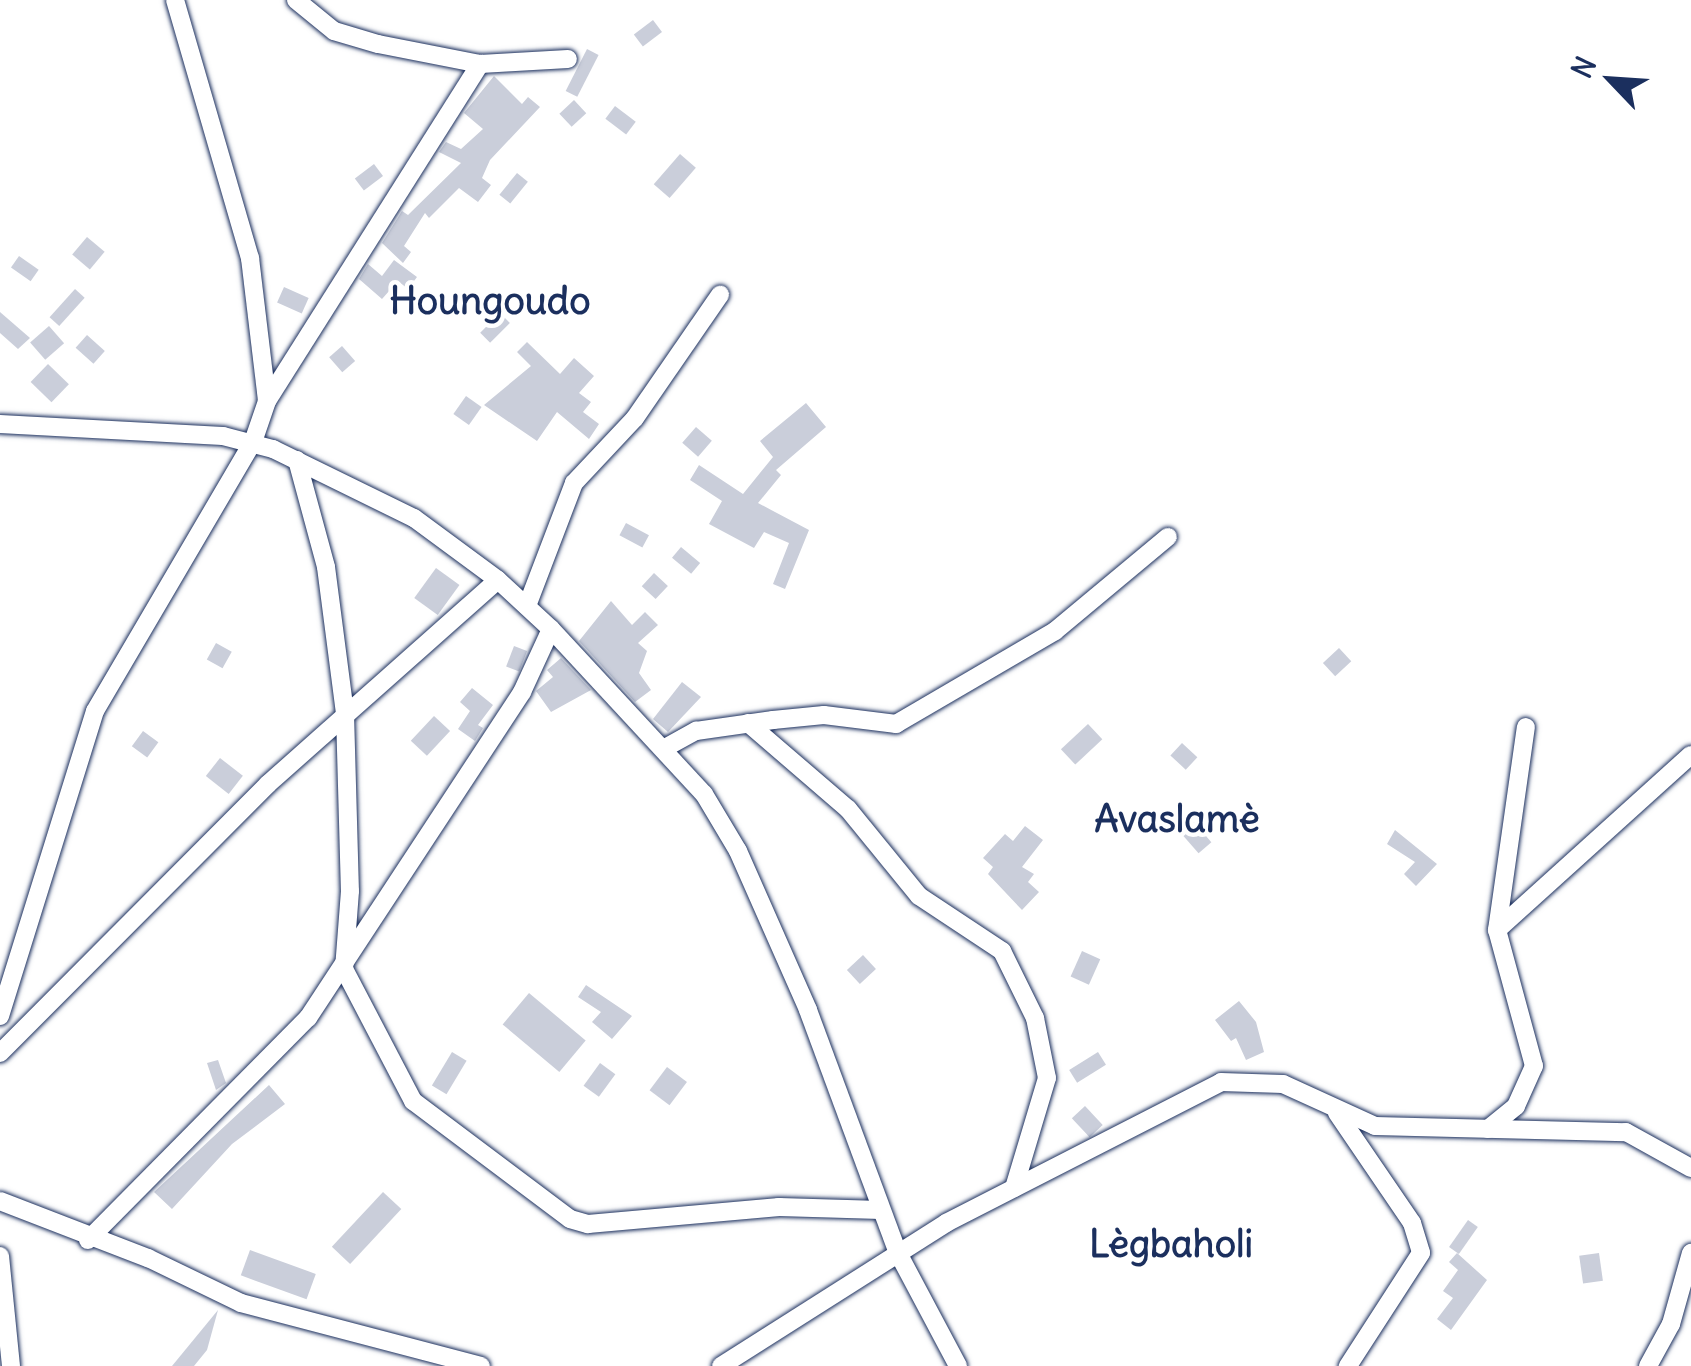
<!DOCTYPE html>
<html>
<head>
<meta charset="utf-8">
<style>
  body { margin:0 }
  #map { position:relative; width:1691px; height:1366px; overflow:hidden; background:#fff; font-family:Delius,sans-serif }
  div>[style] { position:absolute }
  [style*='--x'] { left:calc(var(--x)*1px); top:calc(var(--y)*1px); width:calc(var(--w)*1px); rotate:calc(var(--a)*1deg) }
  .building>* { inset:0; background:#caceda; transform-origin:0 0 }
  .roads { filter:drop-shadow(0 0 2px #1b2f5e) drop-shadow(0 0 2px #1b2f5e) }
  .minor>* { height:18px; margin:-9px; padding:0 9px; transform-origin:9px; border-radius:9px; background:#fff }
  span { translate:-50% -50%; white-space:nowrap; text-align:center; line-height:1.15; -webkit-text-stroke:9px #fff; paint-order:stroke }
  .quarter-label { font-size:38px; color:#1b2f5e; font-weight:700 }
  .north { position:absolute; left:1561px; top:30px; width:100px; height:100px; -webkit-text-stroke:8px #fff; paint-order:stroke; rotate:295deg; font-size:28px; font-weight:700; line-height:40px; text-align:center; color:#1b2f5e }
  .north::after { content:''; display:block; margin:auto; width:35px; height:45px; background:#1b2f5e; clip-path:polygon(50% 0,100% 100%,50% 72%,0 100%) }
</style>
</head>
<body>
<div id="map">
  <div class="building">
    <div style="left:653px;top:20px;width:15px;height:24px;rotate:53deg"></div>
    <div style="left:587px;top:49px;width:13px;height:47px;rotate:27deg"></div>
    <div style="clip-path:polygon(494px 76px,522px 104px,528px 97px,540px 107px,490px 160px,482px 178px,491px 185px,478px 202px,459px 188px,429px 218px,425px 213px,404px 246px,411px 252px,403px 263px,382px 243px,402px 211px,408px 215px,461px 163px,439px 152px,446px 142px,461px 149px,483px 129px,464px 113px)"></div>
    <div style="left:574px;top:100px;width:18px;height:20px;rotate:47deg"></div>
    <div style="left:615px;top:106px;width:26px;height:16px;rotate:37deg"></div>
    <div style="left:680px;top:154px;width:21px;height:40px;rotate:41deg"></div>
    <div style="left:374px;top:164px;width:15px;height:24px;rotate:53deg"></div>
    <div style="left:517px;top:173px;width:14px;height:28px;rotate:39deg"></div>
    <div style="left:87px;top:237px;width:23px;height:23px;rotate:40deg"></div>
    <div style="left:19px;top:256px;width:24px;height:14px;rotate:35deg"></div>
    <div style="clip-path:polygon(394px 260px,417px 277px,408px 289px,398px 281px,382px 299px,359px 279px,368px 264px,382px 276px)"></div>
    <div style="left:284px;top:287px;width:27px;height:17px;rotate:24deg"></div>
    <div style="left:75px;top:289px;width:13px;height:38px;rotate:42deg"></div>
    <div style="clip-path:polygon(0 312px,30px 338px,18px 349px,0 333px)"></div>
    <div style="left:500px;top:313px;width:14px;height:28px;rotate:45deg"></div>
    <div style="left:49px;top:326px;width:23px;height:25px;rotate:49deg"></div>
    <div style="left:87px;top:335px;width:24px;height:17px;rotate:42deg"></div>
    <div style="clip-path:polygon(527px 342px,560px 374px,574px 358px,594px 376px,579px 393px,591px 402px,583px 412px,599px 424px,589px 439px,557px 412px,537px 441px,484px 405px,531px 366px,517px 352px)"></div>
    <div style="left:342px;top:346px;width:20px;height:17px;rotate:49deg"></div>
    <div style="left:48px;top:364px;width:29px;height:25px;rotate:44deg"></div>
    <div style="left:466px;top:396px;width:19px;height:22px;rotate:35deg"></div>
    <div style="clip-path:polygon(806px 403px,826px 427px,776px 470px,781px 475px,758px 503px,809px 530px,785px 589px,773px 584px,789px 543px,764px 532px,754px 548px,709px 524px,722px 501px,690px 480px,699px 465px,743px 494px,773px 457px,760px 441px)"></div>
    <div style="left:696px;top:427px;width:21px;height:21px;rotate:41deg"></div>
    <div style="left:626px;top:523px;width:26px;height:14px;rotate:28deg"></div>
    <div style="left:681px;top:547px;width:25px;height:14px;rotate:40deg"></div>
    <div style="left:436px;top:568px;width:29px;height:37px;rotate:36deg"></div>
    <div style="left:654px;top:573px;width:19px;height:18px;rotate:43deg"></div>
    <div style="clip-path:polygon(611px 601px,632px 625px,645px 612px,658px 625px,638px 643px,647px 651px,639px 673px,651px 690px,635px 702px,579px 641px)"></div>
    <div style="left:216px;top:643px;width:18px;height:19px;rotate:29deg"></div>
    <div style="left:514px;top:646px;width:14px;height:22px;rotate:21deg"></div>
    <div style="left:1339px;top:648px;width:18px;height:22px;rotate:47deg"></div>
    <div style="clip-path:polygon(561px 658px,591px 690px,551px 712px,536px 691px,553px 677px,547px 670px)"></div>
    <div style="clip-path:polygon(682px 682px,701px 697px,668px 732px,653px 719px)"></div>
    <div style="clip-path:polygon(472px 688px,493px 705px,478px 725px,483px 728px,475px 741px,458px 729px,470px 711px,460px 702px)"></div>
    <div style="left:434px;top:716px;width:22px;height:34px;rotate:43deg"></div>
    <div style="left:1088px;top:724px;width:21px;height:37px;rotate:47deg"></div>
    <div style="left:143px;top:731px;width:19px;height:19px;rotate:36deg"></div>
    <div style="left:1182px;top:743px;width:21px;height:17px;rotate:43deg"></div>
    <div style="left:220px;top:758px;width:29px;height:23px;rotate:38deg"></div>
    <div style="left:1193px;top:821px;width:28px;height:17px;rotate:49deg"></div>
    <div style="clip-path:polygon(1025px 826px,1043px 840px,1022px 867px,1034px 874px,1028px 882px,1039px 892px,1022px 910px,988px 874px,993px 867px,983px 858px,1005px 834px,1013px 841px)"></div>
    <div style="clip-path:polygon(1395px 830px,1437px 864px,1416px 886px,1404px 874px,1415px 862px,1387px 844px)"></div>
    <div style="left:1082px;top:951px;width:20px;height:28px;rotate:24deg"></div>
    <div style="left:863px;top:955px;width:19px;height:22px;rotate:47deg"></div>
    <div style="clip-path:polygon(586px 985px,632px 1016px,612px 1039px,592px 1022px,601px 1012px,578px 997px)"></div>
    <div style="left:529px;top:993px;width:74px;height:41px;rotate:40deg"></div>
    <div style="clip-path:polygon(1239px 1001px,1256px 1022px,1264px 1052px,1246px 1060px,1236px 1038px,1231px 1041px,1215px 1020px)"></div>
    <div style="left:452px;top:1052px;width:17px;height:39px;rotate:31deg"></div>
    <div style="left:1098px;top:1052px;width:15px;height:34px;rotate:58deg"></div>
    <div style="clip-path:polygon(218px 1060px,226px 1083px,216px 1090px,207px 1063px)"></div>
    <div style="left:600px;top:1063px;width:19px;height:28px;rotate:36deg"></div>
    <div style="left:667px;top:1067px;width:25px;height:29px;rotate:37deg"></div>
    <div style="clip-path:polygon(269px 1085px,285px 1104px,232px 1144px,172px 1209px,154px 1192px)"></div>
    <div style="left:1085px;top:1106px;width:26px;height:18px;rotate:47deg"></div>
    <div style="left:383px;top:1192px;width:25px;height:75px;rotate:43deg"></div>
    <div style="left:1468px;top:1220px;width:12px;height:33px;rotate:35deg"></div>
    <div style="left:250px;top:1250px;width:70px;height:27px;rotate:20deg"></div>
    <div style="clip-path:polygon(1457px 1253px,1487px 1280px,1451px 1330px,1437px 1319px,1453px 1298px,1443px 1291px,1458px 1270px,1449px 1262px)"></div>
    <div style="left:1599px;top:1253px;width:28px;height:20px;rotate:82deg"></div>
    <div style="clip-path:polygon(218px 1310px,207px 1350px,194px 1366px,172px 1366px)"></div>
  </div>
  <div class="roads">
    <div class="minor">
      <div style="--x:175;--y:0;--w:269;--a:73.8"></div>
      <div style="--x:250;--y:258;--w:143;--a:83.2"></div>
      <div style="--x:296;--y:0;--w:49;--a:39.2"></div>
      <div style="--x:334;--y:31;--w:46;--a:16.5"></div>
      <div style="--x:378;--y:44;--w:104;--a:11.1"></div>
      <div style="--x:480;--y:64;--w:88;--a:-3.3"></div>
      <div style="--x:0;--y:424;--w:223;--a:3.1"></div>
      <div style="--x:223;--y:436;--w:52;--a:14.6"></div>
      <div style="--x:273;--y:449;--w:157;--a:26.1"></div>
      <div style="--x:414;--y:518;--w:104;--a:36.4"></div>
      <div style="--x:498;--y:580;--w:72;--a:42.8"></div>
      <div style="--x:551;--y:629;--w:225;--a:47.2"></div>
      <div style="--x:704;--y:794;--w:66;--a:59.2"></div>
      <div style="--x:738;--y:851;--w:174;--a:66.2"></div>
      <div style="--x:808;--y:1010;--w:259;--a:69.7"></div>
      <div style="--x:898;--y:1253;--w:128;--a:62"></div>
      <div style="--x:297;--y:460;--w:111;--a:74.8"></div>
      <div style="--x:326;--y:567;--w:148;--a:82.6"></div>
      <div style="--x:345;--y:714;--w:177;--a:88.4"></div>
      <div style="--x:350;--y:891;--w:78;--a:94.4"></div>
      <div style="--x:344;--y:969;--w:149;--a:62.4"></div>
      <div style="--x:413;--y:1101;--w:196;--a:36.9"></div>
      <div style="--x:570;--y:1219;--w:19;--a:16"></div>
      <div style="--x:588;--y:1224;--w:192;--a:-5.1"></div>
      <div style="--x:779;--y:1207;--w:102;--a:1.7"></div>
      <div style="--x:527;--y:606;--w:132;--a:-69.1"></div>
      <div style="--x:574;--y:483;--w:89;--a:-46.8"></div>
      <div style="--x:635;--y:418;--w:150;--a:-55.4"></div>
      <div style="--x:748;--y:723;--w:132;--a:40.7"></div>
      <div style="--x:848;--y:809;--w:112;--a:50.8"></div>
      <div style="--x:919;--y:896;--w:100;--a:33.5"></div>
      <div style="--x:1002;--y:951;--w:75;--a:63.8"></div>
      <div style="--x:1035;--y:1018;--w:61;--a:78.7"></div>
      <div style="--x:1047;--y:1078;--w:115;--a:106.7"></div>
      <div style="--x:663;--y:749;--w:38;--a:-29"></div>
      <div style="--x:696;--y:731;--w:78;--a:-8.1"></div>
      <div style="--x:773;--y:720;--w:51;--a:-5.6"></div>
      <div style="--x:824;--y:715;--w:73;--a:7.1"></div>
      <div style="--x:896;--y:724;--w:184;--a:-30.3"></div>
      <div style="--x:1055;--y:631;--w:147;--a:-39.8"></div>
      <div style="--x:1497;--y:930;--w:261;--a:-42.1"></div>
      <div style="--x:0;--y:1016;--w:319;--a:-72.7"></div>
      <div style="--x:95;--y:711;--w:312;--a:-59.6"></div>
      <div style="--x:253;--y:442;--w:43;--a:-71.1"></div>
      <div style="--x:267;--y:401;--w:399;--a:-57.7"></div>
      <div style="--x:0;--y:1053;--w:380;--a:-45.1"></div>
      <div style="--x:268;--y:784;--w:307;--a:-41.6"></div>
      <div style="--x:1337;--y:1113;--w:133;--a:55.7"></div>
      <div style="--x:1412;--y:1223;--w:31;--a:73"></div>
      <div style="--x:1421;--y:1253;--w:135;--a:122.9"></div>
      <div style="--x:1488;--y:1129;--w:36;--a:-39"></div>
      <div style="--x:1516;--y:1106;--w:44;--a:-65.8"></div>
      <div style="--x:1534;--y:1066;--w:141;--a:-105.2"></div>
      <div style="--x:1497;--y:930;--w:205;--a:-81.9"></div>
      <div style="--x:0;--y:1201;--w:159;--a:21.1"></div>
      <div style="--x:148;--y:1258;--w:103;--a:25.8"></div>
      <div style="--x:241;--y:1303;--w:248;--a:14.7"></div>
      <div style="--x:88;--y:1240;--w:313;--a:-45.3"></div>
      <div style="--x:308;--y:1018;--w:390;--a:-56.7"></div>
      <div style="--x:522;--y:692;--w:69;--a:-65.3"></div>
      <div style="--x:0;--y:1256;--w:111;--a:84.3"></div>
      <div style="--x:721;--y:1366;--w:267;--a:-32.4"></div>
      <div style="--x:946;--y:1223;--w:309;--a:-27.1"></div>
      <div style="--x:1221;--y:1082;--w:62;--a:1.8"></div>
      <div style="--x:1283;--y:1084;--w:101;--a:24.5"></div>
      <div style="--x:1375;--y:1126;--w:251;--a:1.4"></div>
      <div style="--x:1626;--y:1132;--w:74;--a:29"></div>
      <div style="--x:1648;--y:1366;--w:48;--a:-61.3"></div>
      <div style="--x:1671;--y:1324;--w:74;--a:-74.3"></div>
    </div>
  </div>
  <div class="quarter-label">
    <span style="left:490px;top:301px">Houngoudo</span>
    <span style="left:1177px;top:819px">Avaslamè</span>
    <span style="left:1171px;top:1244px">Lègbaholi</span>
  </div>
  <div class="north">N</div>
</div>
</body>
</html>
